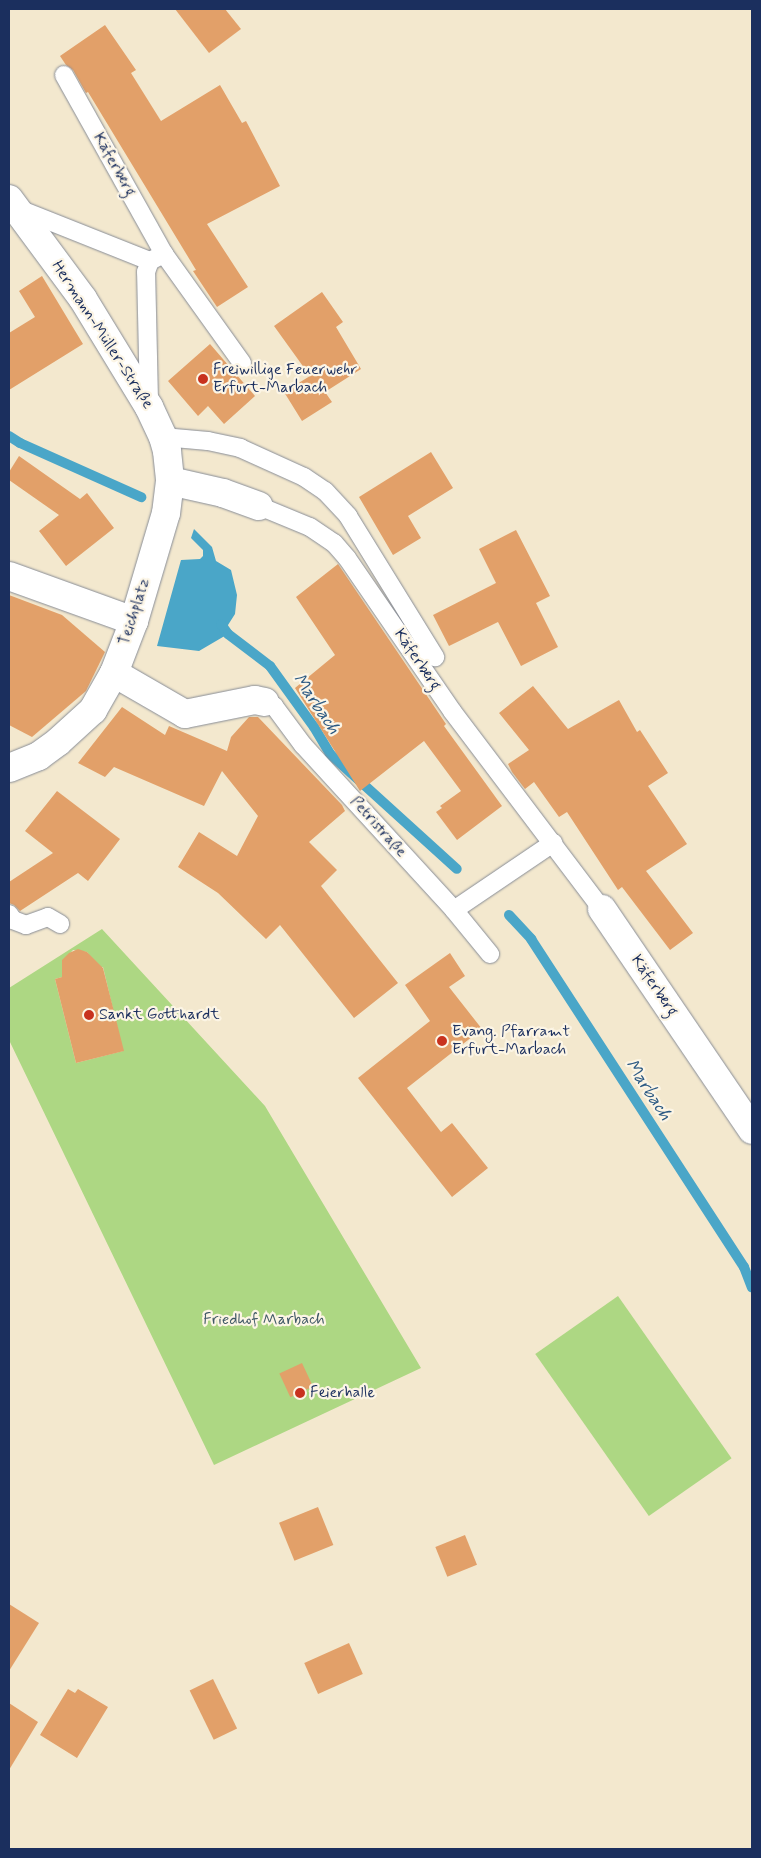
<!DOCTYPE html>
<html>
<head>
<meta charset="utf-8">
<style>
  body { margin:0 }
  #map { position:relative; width:761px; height:1858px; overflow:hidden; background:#f3e8ce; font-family:Mynerve,sans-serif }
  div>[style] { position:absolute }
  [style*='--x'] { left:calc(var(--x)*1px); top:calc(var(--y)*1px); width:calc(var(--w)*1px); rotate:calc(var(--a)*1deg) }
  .green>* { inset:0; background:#add783; transform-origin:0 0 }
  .water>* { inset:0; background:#4aa6c8 }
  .stream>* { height:10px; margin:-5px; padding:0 5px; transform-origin:5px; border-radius:5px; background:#4aa6c8 }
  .building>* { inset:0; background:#e2a069; transform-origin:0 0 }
  .roads { filter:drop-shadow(0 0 1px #878c96) drop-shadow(0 0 1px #878c96) }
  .service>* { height:18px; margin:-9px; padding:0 9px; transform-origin:9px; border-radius:9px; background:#fff }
  .minor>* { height:28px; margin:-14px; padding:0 14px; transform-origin:14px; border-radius:14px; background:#fff }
  .tertiary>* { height:28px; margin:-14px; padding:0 14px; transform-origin:14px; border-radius:14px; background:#fff }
  .dots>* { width:14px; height:14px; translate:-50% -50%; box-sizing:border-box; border:2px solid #fcf5e5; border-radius:50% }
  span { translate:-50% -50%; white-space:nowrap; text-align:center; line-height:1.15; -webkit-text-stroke:4.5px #fcf5e5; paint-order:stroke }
  .street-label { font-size:16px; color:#1b2f5e }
  .poi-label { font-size:16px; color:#1b2f5e }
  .left { translate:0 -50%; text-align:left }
  .park-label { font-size:16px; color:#405967 }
  .water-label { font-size:18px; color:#2b5983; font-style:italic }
  .frame { position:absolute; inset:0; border:10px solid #1b2f5e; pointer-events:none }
</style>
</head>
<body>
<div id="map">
  <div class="green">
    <div style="clip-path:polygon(evenodd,102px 929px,265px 1106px,421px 1368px,214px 1465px,9px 1040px,9px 988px,102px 929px,73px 950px,87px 952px,93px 960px,94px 969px,103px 967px,123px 1051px,76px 1063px,55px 979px,66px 976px,62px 962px,73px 950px)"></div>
    <div style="left:618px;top:1296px;width:198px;height:101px;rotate:55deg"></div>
  </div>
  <div class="water">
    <div style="clip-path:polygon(194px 529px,212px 547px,216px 561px,231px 570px,237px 595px,235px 614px,228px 625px,228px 634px,199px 651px,157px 646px,181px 560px,200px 559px,203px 556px,203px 550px,191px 538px)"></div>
  </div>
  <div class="stream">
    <div style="--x:9;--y:436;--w:13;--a:32"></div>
    <div style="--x:20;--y:443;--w:133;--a:24.1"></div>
    <div style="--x:221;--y:624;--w:12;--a:55"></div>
    <div style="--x:228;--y:634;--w:53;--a:37.3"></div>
    <div style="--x:270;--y:666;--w:75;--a:54.2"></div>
    <div style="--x:314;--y:727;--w:31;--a:59"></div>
    <div style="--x:330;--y:754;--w:171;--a:42.2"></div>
    <div style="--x:509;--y:915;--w:33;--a:47"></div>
    <div style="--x:531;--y:939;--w:391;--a:57"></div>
    <div style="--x:744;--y:1267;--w:22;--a:69"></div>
  </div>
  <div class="building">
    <div style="clip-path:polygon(175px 9px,225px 9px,241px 29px,209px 53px)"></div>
    <div style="clip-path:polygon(105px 25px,136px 70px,131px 73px,161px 121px,220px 85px,242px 123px,246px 121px,280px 186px,207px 224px,248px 287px,217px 307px,193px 271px,196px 270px,88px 92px,86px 93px,73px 70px,66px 65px,60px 56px)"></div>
    <div style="clip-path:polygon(42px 276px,83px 344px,9px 390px,9px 333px,35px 317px,19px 291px)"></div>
    <div style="clip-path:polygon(322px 292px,343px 322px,336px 327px,361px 369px,325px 392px,332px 402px,302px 421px,284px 392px,310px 376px,274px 326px)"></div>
    <div style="clip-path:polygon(210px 344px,255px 396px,224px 424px,208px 406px,198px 416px,168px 381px)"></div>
    <div style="clip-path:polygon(431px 452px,453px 488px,408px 516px,421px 538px,393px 555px,359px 497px)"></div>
    <div style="clip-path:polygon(19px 456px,80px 499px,87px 493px,114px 528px,66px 566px,39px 531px,59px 515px,9px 480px,9px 472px)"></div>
    <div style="clip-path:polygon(516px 530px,550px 596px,536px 603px,558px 647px,521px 666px,498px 622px,449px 646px,433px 615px,496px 583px,479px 549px)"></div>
    <div style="clip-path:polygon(338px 564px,446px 724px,444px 726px,502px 806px,457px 840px,436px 812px,442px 808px,440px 806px,461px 791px,424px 741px,360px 791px,295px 688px,335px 655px,296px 597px)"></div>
    <div style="clip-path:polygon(9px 595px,62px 615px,105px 652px,86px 691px,32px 737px,9px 725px)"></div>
    <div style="clip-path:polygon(533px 686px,568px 729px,619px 700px,637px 732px,640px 730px,668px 773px,648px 786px,687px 844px,646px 871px,693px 933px,670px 950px,622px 887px,618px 890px,567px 812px,559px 817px,534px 782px,525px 789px,512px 772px,508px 764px,529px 750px,499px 713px)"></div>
    <div style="clip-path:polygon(122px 707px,165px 735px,169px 726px,227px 751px,231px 737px,249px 717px,258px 717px,342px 805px,345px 811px,309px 842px,337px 870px,321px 886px,398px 983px,354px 1018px,280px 925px,266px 939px,218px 893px,178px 867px,199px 832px,237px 856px,258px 816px,222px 771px,204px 806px,114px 767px,105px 777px,78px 763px)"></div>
    <div style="clip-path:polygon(57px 791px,120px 839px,88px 881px,78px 873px,20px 911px,14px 905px,9px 903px,9px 882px,53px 853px,25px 831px)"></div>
    <div style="clip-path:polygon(78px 949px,87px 952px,103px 968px,124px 1051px,76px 1063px,55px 979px,62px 977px,62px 960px,69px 953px)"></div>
    <div style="clip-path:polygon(450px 953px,465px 976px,449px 987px,482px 1029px,407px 1088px,441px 1132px,452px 1123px,488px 1168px,452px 1197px,358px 1078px,430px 1021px,405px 985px)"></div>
    <div style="left:302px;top:1363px;width:26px;height:25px;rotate:65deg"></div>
    <div style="left:318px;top:1507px;width:41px;height:42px;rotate:68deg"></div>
    <div style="left:465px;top:1535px;width:32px;height:32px;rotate:68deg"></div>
    <div style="clip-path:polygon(9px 1604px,39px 1623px,9px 1671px)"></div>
    <div style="left:349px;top:1643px;width:34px;height:49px;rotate:66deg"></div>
    <div style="left:213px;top:1679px;width:55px;height:26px;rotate:64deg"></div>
    <div style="clip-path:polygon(68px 1689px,75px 1693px,78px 1689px,108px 1707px,77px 1758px,40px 1735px)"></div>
    <div style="clip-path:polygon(9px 1703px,38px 1722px,9px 1770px)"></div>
  </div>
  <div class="roads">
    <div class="service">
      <div style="--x:64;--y:75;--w:205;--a:60.8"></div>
      <div style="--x:164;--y:254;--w:134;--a:54.4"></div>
      <div style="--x:19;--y:209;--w:141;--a:21.7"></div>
      <div style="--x:150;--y:261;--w:16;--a:-27"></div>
      <div style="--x:149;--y:401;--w:129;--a:-91.3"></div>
      <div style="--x:146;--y:272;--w:12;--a:-70"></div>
      <div style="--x:163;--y:437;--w:45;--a:5.1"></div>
      <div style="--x:208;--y:441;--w:33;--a:12"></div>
      <div style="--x:240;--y:448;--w:70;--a:24.4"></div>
      <div style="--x:304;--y:477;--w:25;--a:34"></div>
      <div style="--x:325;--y:491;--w:34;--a:47"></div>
      <div style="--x:348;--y:516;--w:166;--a:58.3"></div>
      <div style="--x:259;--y:506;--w:55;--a:22.4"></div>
      <div style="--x:310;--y:527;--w:29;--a:34"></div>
      <div style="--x:334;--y:543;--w:20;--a:49"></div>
      <div style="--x:347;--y:558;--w:186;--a:55.5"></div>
      <div style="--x:452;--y:711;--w:248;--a:52.9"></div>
      <div style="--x:265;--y:702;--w:10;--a:24"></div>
      <div style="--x:274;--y:706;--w:49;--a:53.4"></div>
      <div style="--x:303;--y:745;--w:224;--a:47.5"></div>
      <div style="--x:454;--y:910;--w:57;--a:50.7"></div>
      <div style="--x:454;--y:910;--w:120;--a:-34.1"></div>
      <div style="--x:9;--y:914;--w:7;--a:56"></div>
      <div style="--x:13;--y:920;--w:14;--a:21"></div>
      <div style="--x:26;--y:925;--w:23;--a:-20"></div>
      <div style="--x:48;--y:917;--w:14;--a:30"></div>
    </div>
    <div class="minor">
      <div style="--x:170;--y:481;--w:54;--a:12.8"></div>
      <div style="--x:223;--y:493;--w:38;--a:20"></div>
      <div style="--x:9;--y:576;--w:133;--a:19.8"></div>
      <div style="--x:114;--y:673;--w:82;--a:30"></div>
      <div style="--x:185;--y:714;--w:71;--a:-11.3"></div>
      <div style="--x:255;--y:700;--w:10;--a:11"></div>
      <div style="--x:602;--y:909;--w:267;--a:55.8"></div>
    </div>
    <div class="tertiary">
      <div style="--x:9;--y:199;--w:124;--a:53.5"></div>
      <div style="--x:83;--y:299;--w:127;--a:58.6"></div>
      <div style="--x:149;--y:407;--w:33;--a:65"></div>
      <div style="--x:163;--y:437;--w:15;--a:74"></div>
      <div style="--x:167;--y:451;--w:30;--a:84"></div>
      <div style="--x:170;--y:481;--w:32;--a:97"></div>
      <div style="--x:166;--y:513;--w:113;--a:106.5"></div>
      <div style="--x:134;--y:621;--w:56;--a:111"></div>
      <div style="--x:114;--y:673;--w:43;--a:119.6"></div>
      <div style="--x:93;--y:710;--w:47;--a:137.6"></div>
      <div style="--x:58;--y:742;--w:24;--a:144"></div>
      <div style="--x:39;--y:756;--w:32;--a:158"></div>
    </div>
  </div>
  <div class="dots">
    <div style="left:203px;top:379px;background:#c8321e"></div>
    <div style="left:89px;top:1015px;background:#c8321e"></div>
    <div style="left:442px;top:1041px;background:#c8321e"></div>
    <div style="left:300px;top:1393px;background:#c8321e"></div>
  </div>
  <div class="street-label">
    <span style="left:114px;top:165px;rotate:61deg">Käferberg</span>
    <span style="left:102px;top:335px;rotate:57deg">Hermann-Müller-Straße</span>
    <span style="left:135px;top:612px;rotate:-72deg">Teichplatz</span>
    <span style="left:417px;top:660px;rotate:56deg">Käferberg</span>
    <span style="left:378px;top:827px;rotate:48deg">Petristraße</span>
    <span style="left:654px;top:986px;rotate:56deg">Käferberg</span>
  </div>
  <div class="poi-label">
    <span class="left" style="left:213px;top:379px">Freiwillige Feuerwehr<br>Erfurt-Marbach</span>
    <span class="left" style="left:99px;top:1015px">Sankt Gotthardt</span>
    <span class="left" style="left:452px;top:1041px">Evang. Pfarramt<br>Erfurt-Marbach</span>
    <span class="left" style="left:310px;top:1393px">Feierhalle</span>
  </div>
  <div class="park-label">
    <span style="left:264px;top:1320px">Friedhof Marbach</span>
  </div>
  <div class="water-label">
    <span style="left:316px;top:704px;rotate:56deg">Marbach</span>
    <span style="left:648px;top:1090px;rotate:57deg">Marbach</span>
  </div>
  <div class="frame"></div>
</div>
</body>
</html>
